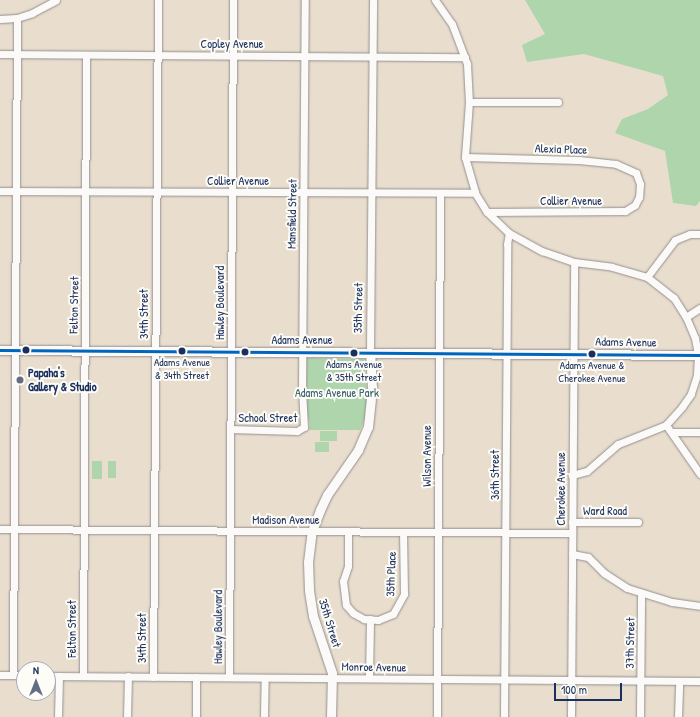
<!DOCTYPE html>
<html>
<head>
<meta charset="utf-8">
<style>
  body { margin:0 }
  #map { position:relative; width:700px; height:717px; overflow:hidden; background:#e9dece; font-family:"Patrick Hand",sans-serif }
  div>[style] { position:absolute }
  [style*='--x'] { left:calc(var(--x)*1px); top:calc(var(--y)*1px); width:calc(var(--w)*1px); rotate:calc(var(--a)*1deg) }
  .green>* { inset:0; background:#aed5ab; transform-origin:0 0 }
  .roads { filter:drop-shadow(0 0 1px #939090) drop-shadow(0 0 1px #939090) }
  .minor>* { height:7px; margin:-3.5px; padding:0 3.5px; transform-origin:3.5px; border-radius:3.5px; background:#fcfaf8 }
  .major>* { height:9px; margin:-4.5px; padding:0 4.5px; transform-origin:4.5px; border-radius:4.5px; background:#fcfaf8 }
  .bus-1>* { height:3px; margin:-1.5px; padding:0 1.5px; transform-origin:1.5px; border-radius:1.5px; background:#0065bd }
  .dots>* { width:11px; height:11px; translate:-50% -50%; box-sizing:border-box; border:2px solid #fdfcf7; border-radius:50% }
  span { translate:-50% -50%; white-space:nowrap; text-align:center; line-height:1.15; -webkit-text-stroke:4px #fdfcf7; paint-order:stroke }
  .bus-label { font-size:11px; color:#1b2f5e }
  .street-label { font-size:12px; color:#1b2f5e }
  .poi-label { font-size:12px; color:#1b2f5e; font-weight:700 }
  .left { translate:0 -50%; text-align:left }
  .park-label { font-size:12px; color:#385f6d }
  .north { position:absolute; left:16px; top:661px; width:40px; height:40px; box-sizing:border-box; background:#fdfcf7; border:1px solid #a3aaba; border-radius:50%; rotate:0deg; font-size:11px; font-weight:700; line-height:16px; text-align:center; color:#1b2f5e }
  .north::after { content:''; display:block; margin:auto; width:14px; height:18px; background:#636c85; clip-path:polygon(50% 0,100% 100%,50% 72%,0 100%) }
  .scale { position:absolute; left:554px; top:683px; width:68px; height:18px; box-sizing:border-box; border:2px solid #1b2f5e; border-top:0; padding-left:5px; font-size:12px; line-height:14px; white-space:nowrap; color:#1b2f5e; -webkit-text-stroke:3px #fdfcf7; paint-order:stroke }
</style>
</head>
<body>
<div id="map">
  <div class="green">
    <div style="clip-path:polygon(525px 0,700px 0,700px 201px,696px 206px,673px 203px,665px 151px,615px 133px,622px 119px,648px 109px,668px 95px,663px 76px,584px 54px,527px 62px,522px 45px,545px 34px)"></div>
    <div style="clip-path:polygon(307px 358px,364px 359px,367px 397px,365px 418px,360px 430px,309px 430px,310px 423px,306px 413px)"></div>
    <div style="left:320px;top:431px;width:17px;height:10px"></div>
    <div style="left:315px;top:442px;width:14px;height:10px"></div>
    <div style="left:92px;top:461px;width:10px;height:18px"></div>
    <div style="left:108px;top:461px;width:8px;height:17px"></div>
  </div>
  <div class="roads">
    <div class="minor">
      <div style="--x:435;--y:0;--w:29;--a:55"></div>
      <div style="--x:452;--y:24;--w:43;--a:69.4"></div>
      <div style="--x:467;--y:64;--w:38;--a:87"></div>
      <div style="--x:469;--y:102;--w:55;--a:94.2"></div>
      <div style="--x:465;--y:157;--w:37;--a:74"></div>
      <div style="--x:475;--y:193;--w:22;--a:58"></div>
      <div style="--x:487;--y:212;--w:30;--a:44"></div>
      <div style="--x:509;--y:233;--w:38;--a:29"></div>
      <div style="--x:542;--y:251;--w:34;--a:19"></div>
      <div style="--x:574;--y:262;--w:38;--a:7"></div>
      <div style="--x:612;--y:267;--w:36;--a:16"></div>
      <div style="--x:647;--y:277;--w:34;--a:38"></div>
      <div style="--x:674;--y:298;--w:22;--a:58"></div>
      <div style="--x:686;--y:317;--w:23;--a:67"></div>
      <div style="--x:695;--y:338;--w:17;--a:80"></div>
      <div style="--x:698;--y:355;--w:20;--a:93"></div>
      <div style="--x:697;--y:375;--w:20;--a:108"></div>
      <div style="--x:691;--y:394;--w:16;--a:125"></div>
      <div style="--x:682;--y:407;--w:24;--a:132"></div>
      <div style="--x:666;--y:425;--w:52;--a:158.4"></div>
      <div style="--x:618;--y:444;--w:41;--a:138.9"></div>
      <div style="--x:587;--y:471;--w:16;--a:165"></div>
      <div style="--x:0;--y:19;--w:17;--a:-3"></div>
      <div style="--x:17;--y:18;--w:16;--a:-18"></div>
      <div style="--x:32;--y:13;--w:27;--a:-28"></div>
      <div style="--x:0;--y:54;--w:465;--a:0.4"></div>
      <div style="--x:469;--y:102;--w:89;--a:0"></div>
      <div style="--x:465;--y:157;--w:114;--a:1.5"></div>
      <div style="--x:579;--y:160;--w:37;--a:6"></div>
      <div style="--x:616;--y:164;--w:22;--a:24"></div>
      <div style="--x:636;--y:173;--w:12;--a:70"></div>
      <div style="--x:640;--y:184;--w:13;--a:94"></div>
      <div style="--x:639;--y:197;--w:9;--a:117"></div>
      <div style="--x:635;--y:205;--w:12;--a:149"></div>
      <div style="--x:625;--y:211;--w:138;--a:179.6"></div>
      <div style="--x:0;--y:191;--w:475;--a:0.2"></div>
      <div style="--x:647;--y:277;--w:46;--a:-52.9"></div>
      <div style="--x:675;--y:240;--w:16;--a:-22"></div>
      <div style="--x:690;--y:234;--w:10;--a:0"></div>
      <div style="--x:686;--y:317;--w:17;--a:-33"></div>
      <div style="--x:370;--y:352;--w:352;--a:-89.5"></div>
      <div style="--x:666;--y:425;--w:60;--a:55.2"></div>
      <div style="--x:230;--y:429;--w:67;--a:1.7"></div>
      <div style="--x:297;--y:431;--w:8;--a:-30"></div>
      <div style="--x:304;--y:427;--w:35;--a:-93"></div>
      <div style="--x:302;--y:392;--w:392;--a:-89.6"></div>
      <div style="--x:672;--y:432;--w:28;--a:0"></div>
      <div style="--x:572;--y:522;--w:66;--a:0"></div>
      <div style="--x:0;--y:529;--w:572;--a:0.4"></div>
      <div style="--x:348;--y:531;--w:35;--a:90"></div>
      <div style="--x:348;--y:566;--w:16;--a:108"></div>
      <div style="--x:343;--y:581;--w:24;--a:83"></div>
      <div style="--x:346;--y:605;--w:11;--a:49"></div>
      <div style="--x:353;--y:613;--w:13;--a:29"></div>
      <div style="--x:364;--y:619;--w:14;--a:4"></div>
      <div style="--x:378;--y:620;--w:16;--a:-22"></div>
      <div style="--x:393;--y:614;--w:23;--a:-61"></div>
      <div style="--x:404;--y:594;--w:62;--a:-90.9"></div>
      <div style="--x:572;--y:554;--w:16;--a:11"></div>
      <div style="--x:588;--y:557;--w:23;--a:45"></div>
      <div style="--x:604;--y:573;--w:27;--a:33"></div>
      <div style="--x:627;--y:588;--w:47;--a:17.3"></div>
      <div style="--x:672;--y:602;--w:28;--a:8"></div>
      <div style="--x:0;--y:675;--w:24;--a:0"></div>
      <div style="--x:13;--y:675;--w:657;--a:-89.65"></div>
      <div style="--x:48;--y:676;--w:652;--a:0.44"></div>
      <div style="--x:83;--y:676;--w:621;--a:-89.72"></div>
      <div style="--x:153;--y:677;--w:677;--a:-89.58"></div>
      <div style="--x:229;--y:677;--w:677;--a:-89.66"></div>
      <div style="--x:369;--y:678;--w:59;--a:-89"></div>
      <div style="--x:58;--y:717;--w:41;--a:-88.6"></div>
      <div style="--x:127;--y:717;--w:41;--a:-88.6"></div>
      <div style="--x:196;--y:717;--w:40;--a:-90"></div>
      <div style="--x:264;--y:717;--w:39;--a:-89"></div>
      <div style="--x:437;--y:717;--w:523;--a:-89.67"></div>
      <div style="--x:504;--y:717;--w:473;--a:-89.6"></div>
      <div style="--x:507;--y:244;--w:11;--a:-80"></div>
      <div style="--x:571;--y:717;--w:455;--a:-89.6"></div>
      <div style="--x:640;--y:717;--w:124;--a:-89.5"></div>
      <div style="--x:678;--y:717;--w:36;--a:-88"></div>
    </div>
    <div class="major">
      <div style="--x:0;--y:350;--w:700;--a:0.41"></div>
      <div style="--x:331;--y:717;--w:44;--a:-88.7"></div>
      <div style="--x:332;--y:673;--w:60;--a:-108.4"></div>
      <div style="--x:313;--y:616;--w:26;--a:-99"></div>
      <div style="--x:309;--y:590;--w:28;--a:-92"></div>
      <div style="--x:308;--y:562;--w:31;--a:-83"></div>
      <div style="--x:312;--y:531;--w:22;--a:-69"></div>
      <div style="--x:320;--y:510;--w:17;--a:-65"></div>
      <div style="--x:327;--y:495;--w:55;--a:-55.4"></div>
      <div style="--x:358;--y:450;--w:25;--a:-67"></div>
      <div style="--x:368;--y:427;--w:39;--a:-84"></div>
      <div style="--x:372;--y:388;--w:36;--a:-93"></div>
    </div>
  </div>
  <div class="bus-1">
    <div style="--x:0;--y:350;--w:700;--a:0.41"></div>
  </div>
  <div class="dots">
    <div style="left:26px;top:350px;background:#1b2f5e"></div>
    <div style="left:182px;top:351px;background:#1b2f5e"></div>
    <div style="left:245px;top:352px;background:#1b2f5e"></div>
    <div style="left:354px;top:353px;background:#1b2f5e"></div>
    <div style="left:592px;top:354px;background:#1b2f5e"></div>
    <div style="left:20px;top:380px;background:#636c85"></div>
  </div>
  <div class="bus-label">
    <span style="left:182px;top:369px">Adams Avenue<br>&amp; 34th Street</span>
    <span style="left:354px;top:371px">Adams Avenue<br>&amp; 35th Street</span>
    <span style="left:592px;top:372px">Adams Avenue &amp;<br>Cherokee Avenue</span>
  </div>
  <div class="street-label">
    <span style="left:232px;top:44px">Copley Avenue</span>
    <span style="left:561px;top:149px;rotate:2deg">Alexia Place</span>
    <span style="left:238px;top:181px">Collier Avenue</span>
    <span style="left:571px;top:201px">Collier Avenue</span>
    <span style="left:292px;top:214px;rotate:-89deg">Mansfield Street</span>
    <span style="left:220px;top:303px;rotate:-90deg">Hawley Boulevard</span>
    <span style="left:74px;top:305px;rotate:-89deg">Felton Street</span>
    <span style="left:358px;top:308px;rotate:-89deg">35th Street</span>
    <span style="left:144px;top:314px;rotate:-90deg">34th Street</span>
    <span style="left:302px;top:340px">Adams Avenue</span>
    <span style="left:626px;top:342px;rotate:1deg">Adams Avenue</span>
    <span style="left:268px;top:418px">School Street</span>
    <span style="left:427px;top:456px;rotate:-90deg">Wilson Avenue</span>
    <span style="left:495px;top:475px;rotate:-90deg">36th Street</span>
    <span style="left:561px;top:489px;rotate:-90deg">Cherokee Avenue</span>
    <span style="left:605px;top:511px">Ward Road</span>
    <span style="left:286px;top:520px">Madison Avenue</span>
    <span style="left:391px;top:574px;rotate:-88deg">35th Place</span>
    <span style="left:330px;top:623px;rotate:73deg">35th Street</span>
    <span style="left:218px;top:627px;rotate:-90deg">Hawley Boulevard</span>
    <span style="left:72px;top:629px;rotate:-90deg">Felton Street</span>
    <span style="left:142px;top:638px;rotate:-90deg">34th Street</span>
    <span style="left:630px;top:643px;rotate:-89deg">37th Street</span>
    <span style="left:374px;top:667px;rotate:1deg">Monroe Avenue</span>
  </div>
  <div class="poi-label">
    <span class="left" style="left:28px;top:380px">Papaha's<br>Gallery &amp; Studio</span>
  </div>
  <div class="park-label">
    <span style="left:337px;top:393px">Adams Avenue Park</span>
  </div>
  <div class="north">N</div>
  <div class="scale">100 m</div>
</div>
</body>
</html>
